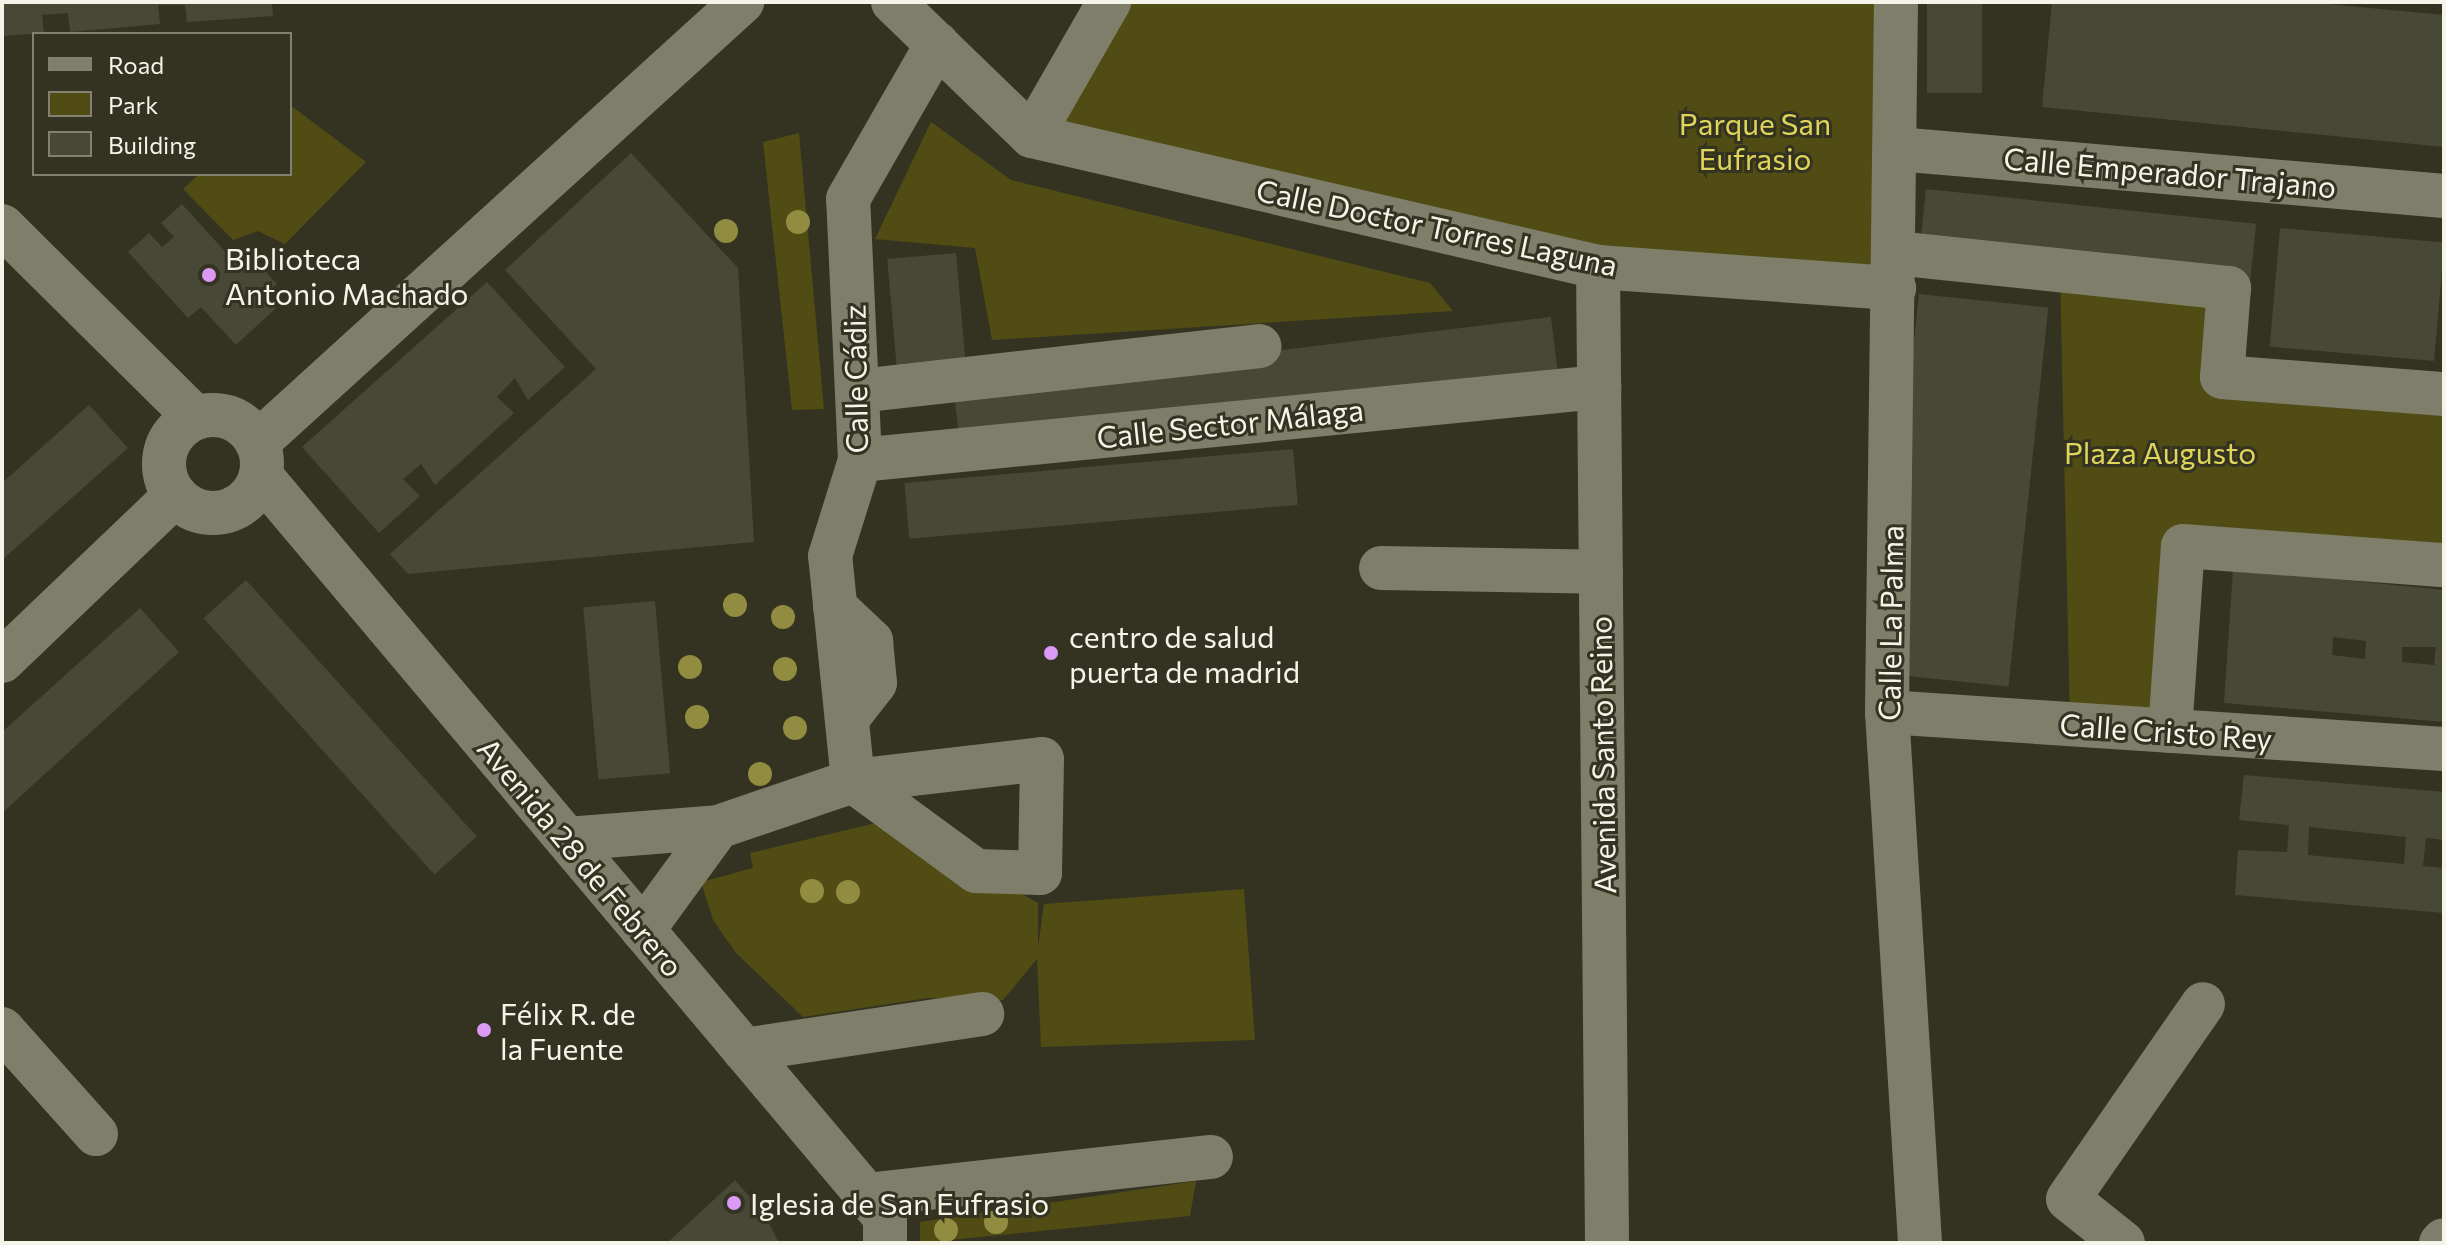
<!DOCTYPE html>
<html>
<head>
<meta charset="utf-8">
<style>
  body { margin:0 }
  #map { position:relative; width:2446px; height:1245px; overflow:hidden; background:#343321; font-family:Commissioner,sans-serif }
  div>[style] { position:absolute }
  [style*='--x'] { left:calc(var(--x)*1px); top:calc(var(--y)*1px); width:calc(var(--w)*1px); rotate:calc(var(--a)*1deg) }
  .green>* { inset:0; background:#504c14 }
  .building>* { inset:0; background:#484836; transform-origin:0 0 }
  .minor>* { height:44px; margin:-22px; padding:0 22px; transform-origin:22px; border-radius:22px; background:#7f7e6a }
  .minor>.ring { margin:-22px; padding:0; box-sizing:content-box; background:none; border:44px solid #7f7e6a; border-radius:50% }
  .trees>* { width:24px; height:24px; margin:-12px; border-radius:50%; background:#928c40 }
  .dots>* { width:22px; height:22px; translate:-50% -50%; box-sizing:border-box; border:4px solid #343321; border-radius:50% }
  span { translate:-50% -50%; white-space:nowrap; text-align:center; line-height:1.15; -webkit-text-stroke:6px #343321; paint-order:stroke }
  .park-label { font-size:30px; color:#ded55a }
  .street-label { font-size:30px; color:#f5f4e9 }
  .poi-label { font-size:30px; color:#f5f4e9 }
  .left { translate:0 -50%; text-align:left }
  .frame { position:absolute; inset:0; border:4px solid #f5f4e9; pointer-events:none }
  .legend { position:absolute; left:32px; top:32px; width:260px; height:144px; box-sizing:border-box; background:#343321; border:2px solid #818071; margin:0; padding:10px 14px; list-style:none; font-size:24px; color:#f5f4e9 }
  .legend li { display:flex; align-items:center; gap:16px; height:40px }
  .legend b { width:40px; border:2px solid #818071 }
</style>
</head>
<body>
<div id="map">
  <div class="green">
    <div style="clip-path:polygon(1109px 2px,1894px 2px,1894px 288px,1598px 267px,1032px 136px)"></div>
    <div style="clip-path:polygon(290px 105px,366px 162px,285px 244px,258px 231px,233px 240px,183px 189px,199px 174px,290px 174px)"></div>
    <div style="clip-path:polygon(931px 122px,1011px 180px,1430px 283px,1453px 311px,992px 340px,975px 248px,875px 239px)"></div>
    <div style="clip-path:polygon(799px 133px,824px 409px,792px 410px,763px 142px)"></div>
    <div style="clip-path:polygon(2060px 271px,2229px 288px,2222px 377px,2444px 394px,2444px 565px,2184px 546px,2170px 731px,2070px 724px)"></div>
    <div style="clip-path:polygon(888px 820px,1038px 903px,1038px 948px,1044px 904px,1244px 889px,1255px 1040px,1041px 1047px,1037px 959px,1003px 1000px,928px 998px,803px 1017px,736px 953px,713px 920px,701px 882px,753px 868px,750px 853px)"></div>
    <div style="clip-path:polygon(1196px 1181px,1190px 1216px,920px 1243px,920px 1222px)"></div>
  </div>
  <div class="building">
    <div style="clip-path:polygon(2px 2px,272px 2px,273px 16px,187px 22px,185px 5px,158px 5px,160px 24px,70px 32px,68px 13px,42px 15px,44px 33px,2px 36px)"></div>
    <div style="left:1927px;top:2px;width:55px;height:91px"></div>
    <div style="clip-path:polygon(2052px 2px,2307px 2px,2444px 15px,2444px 147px,2042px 107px)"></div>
    <div style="clip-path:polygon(631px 153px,738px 268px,754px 542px,408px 574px,390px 554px,596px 369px,505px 270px)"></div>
    <div style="left:1926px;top:189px;width:332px;height:56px;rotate:6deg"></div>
    <div style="clip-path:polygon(182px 204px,239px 267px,252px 257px,277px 284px,264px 295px,276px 308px,236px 345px,201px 307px,188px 318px,128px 252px,149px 233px,162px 247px,174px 237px,161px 223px)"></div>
    <div style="left:2280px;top:228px;width:165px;height:119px;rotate:5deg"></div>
    <div style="left:956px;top:253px;width:108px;height:69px;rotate:85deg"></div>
    <div style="clip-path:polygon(487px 282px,565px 367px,528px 400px,515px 378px,497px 397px,514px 413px,435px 485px,421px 464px,403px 479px,420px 496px,379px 533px,302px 447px)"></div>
    <div style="left:1919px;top:294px;width:130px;height:381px;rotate:6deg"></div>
    <div style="left:1551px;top:317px;width:60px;height:602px;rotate:83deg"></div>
    <div style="clip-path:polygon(89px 405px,128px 448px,2px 560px,2px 483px)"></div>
    <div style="left:1293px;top:449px;width:56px;height:390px;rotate:85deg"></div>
    <div style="clip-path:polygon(evenodd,2233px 569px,2444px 590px,2444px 722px,2224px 703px,2233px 569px,2333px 637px,2366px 641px,2365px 659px,2332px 655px,2333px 637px,2233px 569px,2402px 647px,2436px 647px,2434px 665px,2402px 662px,2402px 647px)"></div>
    <div style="left:246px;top:580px;width:345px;height:57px;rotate:48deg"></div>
    <div style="left:655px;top:601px;width:173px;height:72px;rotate:85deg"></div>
    <div style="clip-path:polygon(140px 608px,179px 652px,2px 813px,2px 732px)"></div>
    <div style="clip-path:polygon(evenodd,2244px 775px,2444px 792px,2444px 840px,2426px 838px,2423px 866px,2444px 868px,2444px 913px,2235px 895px,2238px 850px,2287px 852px,2289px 825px,2239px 820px,2244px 775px,2309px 827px,2406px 837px,2404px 864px,2308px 855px,2309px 827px)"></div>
    <div style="clip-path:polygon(735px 1180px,764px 1213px,779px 1243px,667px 1243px)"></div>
  </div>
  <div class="minor">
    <div style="--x:893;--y:2;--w:193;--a:44"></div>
    <div style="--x:1896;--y:2;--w:710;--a:90.73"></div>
    <div style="--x:1887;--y:712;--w:532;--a:86.44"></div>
    <div style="--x:1032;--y:136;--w:581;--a:13.03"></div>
    <div style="--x:1598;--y:267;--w:297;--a:4.1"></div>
    <div style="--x:1032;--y:136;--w:155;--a:-60.1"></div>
    <div style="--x:1897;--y:149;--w:549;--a:4.91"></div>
    <div style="--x:2;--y:226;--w:273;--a:44.7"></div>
    <div style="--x:1895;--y:253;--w:336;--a:6"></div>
    <div style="--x:2229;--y:288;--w:89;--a:94.5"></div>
    <div style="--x:2222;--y:377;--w:223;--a:4.4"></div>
    <div style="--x:1598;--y:267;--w:976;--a:89.47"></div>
    <div style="--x:859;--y:391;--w:403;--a:-6.4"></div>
    <div class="ring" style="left:164px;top:415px;width:54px;height:54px"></div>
    <div style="--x:257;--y:443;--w:656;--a:-42.28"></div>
    <div style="--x:860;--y:460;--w:743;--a:-5.64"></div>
    <div style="--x:261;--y:476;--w:969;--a:49.9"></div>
    <div style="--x:885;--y:1217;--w:26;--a:90"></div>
    <div style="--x:1381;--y:568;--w:220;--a:1"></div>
    <div style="--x:835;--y:607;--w:50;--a:43.4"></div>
    <div style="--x:871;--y:641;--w:42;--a:84.6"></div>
    <div style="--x:875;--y:683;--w:46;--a:127.9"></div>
    <div style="--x:2;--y:661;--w:240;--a:-43.7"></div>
    <div style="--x:1887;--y:712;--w:558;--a:3.8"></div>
    <div style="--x:2170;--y:731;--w:185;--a:-86"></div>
    <div style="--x:2183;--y:546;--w:262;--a:4.2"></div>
    <div style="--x:853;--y:781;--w:226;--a:-95.8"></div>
    <div style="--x:830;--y:556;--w:101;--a:-72.6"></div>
    <div style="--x:860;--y:460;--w:261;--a:-92.6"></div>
    <div style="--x:848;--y:199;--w:179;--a:-60.1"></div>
    <div style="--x:567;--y:839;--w:151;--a:-4.5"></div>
    <div style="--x:718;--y:827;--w:143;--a:-18.8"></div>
    <div style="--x:853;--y:781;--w:190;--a:-6.6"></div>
    <div style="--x:1042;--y:759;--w:114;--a:91"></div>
    <div style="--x:1040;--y:873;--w:64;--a:-178.2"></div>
    <div style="--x:976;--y:871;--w:152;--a:-143.8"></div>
    <div style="--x:643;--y:930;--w:127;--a:-53.9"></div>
    <div style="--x:2;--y:1029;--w:141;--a:48.2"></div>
    <div style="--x:744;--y:1050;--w:241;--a:-8.6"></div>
    <div style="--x:866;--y:1195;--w:347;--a:-6.3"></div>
    <div style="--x:2123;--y:1243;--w:70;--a:-141.3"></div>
    <div style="--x:2068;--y:1199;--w:237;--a:-55.3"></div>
    <div style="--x:2441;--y:1243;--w:4;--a:-45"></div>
  </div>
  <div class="trees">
    <div style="left:798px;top:222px"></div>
    <div style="left:726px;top:231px"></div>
    <div style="left:735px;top:605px"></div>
    <div style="left:783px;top:617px"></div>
    <div style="left:690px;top:667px"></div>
    <div style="left:785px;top:669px"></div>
    <div style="left:697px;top:717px"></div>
    <div style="left:795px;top:728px"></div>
    <div style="left:760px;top:774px"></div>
    <div style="left:812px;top:891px"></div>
    <div style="left:848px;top:892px"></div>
    <div style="left:996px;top:1222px"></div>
    <div style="left:946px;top:1230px"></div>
  </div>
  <div class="dots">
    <div style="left:209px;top:275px;background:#da9af6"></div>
    <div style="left:1051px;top:653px;background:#da9af6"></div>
    <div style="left:484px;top:1030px;background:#da9af6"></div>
    <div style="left:734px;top:1203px;background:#da9af6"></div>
  </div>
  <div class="park-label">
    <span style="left:1755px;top:140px">Parque San<br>Eufrasio</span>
    <span style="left:2160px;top:452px">Plaza Augusto</span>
  </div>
  <div class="street-label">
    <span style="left:2170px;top:172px;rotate:5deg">Calle Emperador Trajano</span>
    <span style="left:1437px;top:227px;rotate:12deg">Calle Doctor Torres Laguna</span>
    <span style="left:855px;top:379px;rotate:-91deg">Calle Cádiz</span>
    <span style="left:1230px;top:423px;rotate:-6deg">Calle Sector Málaga</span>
    <span style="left:1890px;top:623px;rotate:-89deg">Calle La Palma</span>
    <span style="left:2166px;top:731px;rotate:4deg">Calle Cristo Rey</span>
    <span style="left:1602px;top:755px;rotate:-91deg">Avenida Santo Reino</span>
    <span style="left:581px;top:857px;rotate:50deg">Avenida 28 de Febrero</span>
  </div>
  <div class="poi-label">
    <span class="left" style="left:225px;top:275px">Biblioteca<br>Antonio Machado</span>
    <span class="left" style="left:1069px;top:653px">centro de salud<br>puerta de madrid</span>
    <span class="left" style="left:500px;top:1030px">Félix R. de<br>la Fuente</span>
    <span class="left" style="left:750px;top:1203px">Iglesia de San Eufrasio</span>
  </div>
  <div class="frame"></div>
  <ul class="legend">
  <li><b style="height:10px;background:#7f7e6a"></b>Road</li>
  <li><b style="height:22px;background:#504c14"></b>Park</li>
  <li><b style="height:22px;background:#484836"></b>Building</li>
  </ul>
</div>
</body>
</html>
